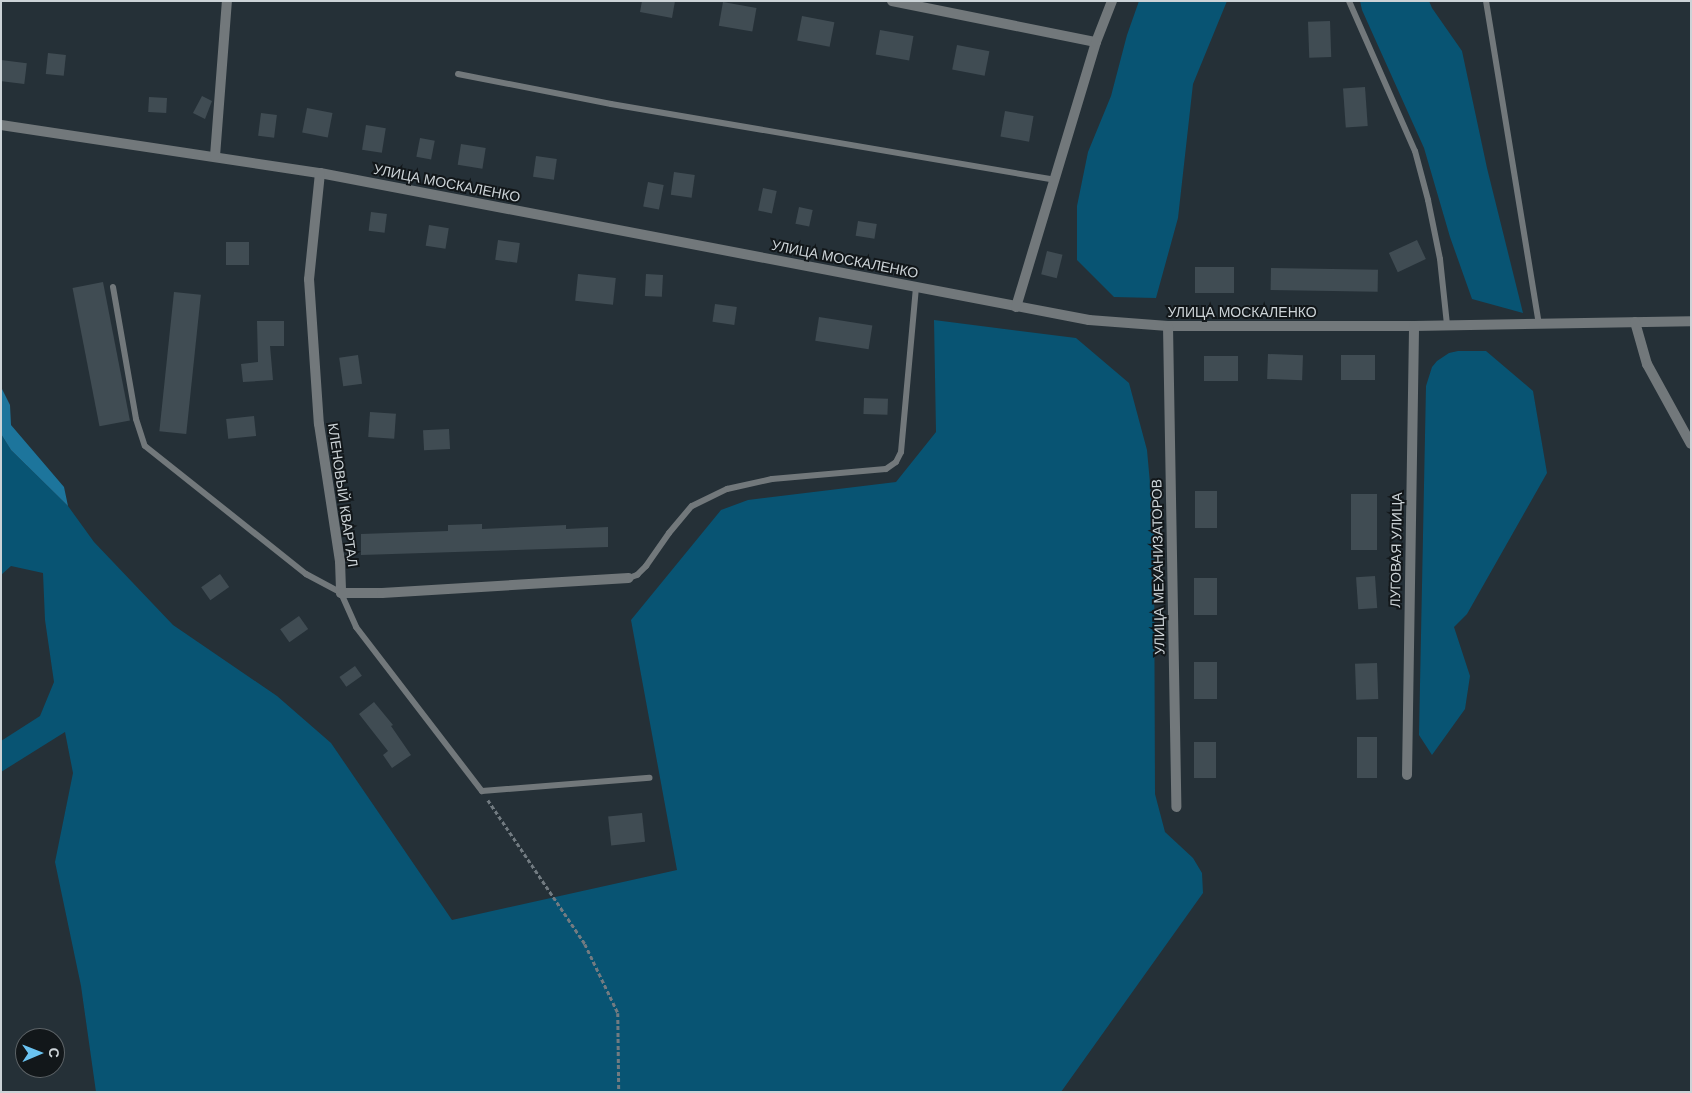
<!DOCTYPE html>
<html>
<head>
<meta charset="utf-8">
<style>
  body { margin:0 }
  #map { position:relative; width:1692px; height:1093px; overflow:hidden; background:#253037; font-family:Helvetica,sans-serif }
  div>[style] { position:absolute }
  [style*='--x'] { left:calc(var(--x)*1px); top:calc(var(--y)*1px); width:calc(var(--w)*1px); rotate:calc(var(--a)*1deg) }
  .green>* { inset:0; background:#085473 }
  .water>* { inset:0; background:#1d759c }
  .building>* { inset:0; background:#404c53; transform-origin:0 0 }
  .path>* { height:2.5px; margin-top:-1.25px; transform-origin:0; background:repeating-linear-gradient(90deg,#727b81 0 4px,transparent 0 6.5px) }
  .lane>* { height:6px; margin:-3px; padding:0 3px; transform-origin:3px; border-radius:3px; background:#72787b }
  .street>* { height:10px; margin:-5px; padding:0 5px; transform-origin:5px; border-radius:5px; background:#72787b }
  span { translate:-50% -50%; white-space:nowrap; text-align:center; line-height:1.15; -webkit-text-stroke:4px #12171a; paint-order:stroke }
  .street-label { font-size:14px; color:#ccd3d7 }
  .frame { position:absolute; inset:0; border:2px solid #ccd3d7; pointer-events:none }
  .north { position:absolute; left:15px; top:1028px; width:50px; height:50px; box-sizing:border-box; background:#12171a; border:1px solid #5c6266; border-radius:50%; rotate:89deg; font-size:14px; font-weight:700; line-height:20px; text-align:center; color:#ccd3d7 }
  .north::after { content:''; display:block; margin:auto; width:18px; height:22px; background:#6ac3f1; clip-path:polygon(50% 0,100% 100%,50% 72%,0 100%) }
</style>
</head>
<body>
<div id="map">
  <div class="green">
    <div style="clip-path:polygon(1139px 1px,1227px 1px,1193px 84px,1178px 218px,1156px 298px,1114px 297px,1077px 260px,1077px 206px,1088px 152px,1111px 96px,1127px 35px)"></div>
    <div style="clip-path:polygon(1360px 1px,1429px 1px,1432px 8px,1462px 51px,1487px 168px,1523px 313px,1472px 299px,1450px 237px,1424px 148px,1362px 10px)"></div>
    <div style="clip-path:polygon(934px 320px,1076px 338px,1129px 383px,1147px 450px,1154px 527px,1155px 794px,1165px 832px,1193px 858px,1202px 873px,1203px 893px,1061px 1092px,96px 1092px,81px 986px,55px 862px,73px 773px,65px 732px,1px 772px,1px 741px,40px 716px,54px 682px,45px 620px,43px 573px,11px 566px,1px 575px,1px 434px,11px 450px,68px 506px,94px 542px,173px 625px,277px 696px,331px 743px,452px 920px,677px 870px,631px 620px,721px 510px,748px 500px,896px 482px,936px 432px)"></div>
    <div style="clip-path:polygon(1458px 351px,1486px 351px,1533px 391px,1547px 473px,1467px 614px,1454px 627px,1470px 676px,1465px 709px,1432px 755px,1419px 735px,1426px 386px,1432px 367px,1437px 361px,1449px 353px)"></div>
  </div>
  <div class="water">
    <div style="clip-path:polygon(1px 387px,10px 405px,11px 425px,64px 487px,68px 506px,11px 450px,1px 434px)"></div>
  </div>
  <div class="building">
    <div style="clip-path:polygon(642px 1px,675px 1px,672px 18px,640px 12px)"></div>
    <div style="left:723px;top:2px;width:34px;height:24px;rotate:10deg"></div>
    <div style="left:802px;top:16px;width:33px;height:25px;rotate:11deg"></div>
    <div style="left:1330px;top:21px;width:36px;height:22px;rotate:88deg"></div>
    <div style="left:880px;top:30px;width:34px;height:25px;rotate:10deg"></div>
    <div style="left:957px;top:45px;width:33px;height:25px;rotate:11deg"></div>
    <div style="left:48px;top:53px;width:18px;height:21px;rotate:6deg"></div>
    <div style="left:1px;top:60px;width:26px;height:21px;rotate:7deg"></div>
    <div style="left:1365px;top:87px;width:39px;height:22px;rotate:86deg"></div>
    <div style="clip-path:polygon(202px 96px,212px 101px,205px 119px,193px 113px)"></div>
    <div style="left:149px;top:97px;width:18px;height:15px;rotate:3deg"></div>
    <div style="left:307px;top:108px;width:26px;height:25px;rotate:11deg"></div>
    <div style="left:1005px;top:111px;width:29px;height:26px;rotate:10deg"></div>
    <div style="left:261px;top:113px;width:16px;height:23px;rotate:7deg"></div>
    <div style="left:366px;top:125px;width:20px;height:25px;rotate:9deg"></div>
    <div style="left:420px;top:138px;width:15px;height:19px;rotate:11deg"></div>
    <div style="left:461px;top:144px;width:25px;height:21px;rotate:9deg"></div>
    <div style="left:536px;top:156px;width:21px;height:21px;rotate:8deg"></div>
    <div style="left:674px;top:172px;width:21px;height:23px;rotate:8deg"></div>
    <div style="left:648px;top:182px;width:16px;height:25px;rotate:11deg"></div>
    <div style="left:763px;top:188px;width:14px;height:23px;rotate:12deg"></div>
    <div style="left:799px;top:207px;width:14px;height:17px;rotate:12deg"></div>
    <div style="left:371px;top:212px;width:16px;height:19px;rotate:7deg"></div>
    <div style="left:858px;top:221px;width:19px;height:15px;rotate:9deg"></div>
    <div style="left:429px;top:225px;width:20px;height:21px;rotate:9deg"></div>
    <div style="left:498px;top:240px;width:22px;height:20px;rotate:8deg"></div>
    <div style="left:1417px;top:240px;width:21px;height:31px;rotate:65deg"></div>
    <div style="left:226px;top:242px;width:23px;height:23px"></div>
    <div style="left:1047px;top:251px;width:16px;height:24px;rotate:14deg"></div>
    <div style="left:1195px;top:267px;width:39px;height:26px"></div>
    <div style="left:1271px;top:268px;width:107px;height:22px;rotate:1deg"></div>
    <div style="left:578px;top:274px;width:38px;height:27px;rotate:6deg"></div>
    <div style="left:646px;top:274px;width:17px;height:22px;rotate:3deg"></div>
    <div style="left:103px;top:282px;width:141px;height:31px;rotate:79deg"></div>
    <div style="left:174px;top:292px;width:27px;height:140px;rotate:6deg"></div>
    <div style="left:715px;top:304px;width:22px;height:18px;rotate:8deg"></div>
    <div style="left:819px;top:317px;width:54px;height:24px;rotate:9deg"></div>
    <div style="clip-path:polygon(257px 321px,284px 321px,284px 346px,270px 346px,273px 380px,243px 382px,241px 364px,258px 362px)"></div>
    <div style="left:1268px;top:354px;width:35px;height:25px;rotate:2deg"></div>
    <div style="left:358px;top:355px;width:29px;height:19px;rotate:82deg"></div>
    <div style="left:1341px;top:355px;width:34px;height:25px"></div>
    <div style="left:1204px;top:356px;width:34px;height:25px"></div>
    <div style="left:864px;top:398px;width:24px;height:16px;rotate:2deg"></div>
    <div style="left:370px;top:412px;width:26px;height:25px;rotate:4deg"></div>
    <div style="left:254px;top:416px;width:20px;height:28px;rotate:84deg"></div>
    <div style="left:449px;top:429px;width:20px;height:26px;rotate:87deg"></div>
    <div style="left:1195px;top:491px;width:22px;height:37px"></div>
    <div style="left:1351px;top:494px;width:26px;height:56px"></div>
    <div style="clip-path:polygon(482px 524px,482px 529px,566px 525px,566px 529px,608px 527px,608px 547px,361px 555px,361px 534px,448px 531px,448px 525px)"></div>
    <div style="left:220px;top:574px;width:16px;height:23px;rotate:55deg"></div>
    <div style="left:1375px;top:576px;width:32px;height:19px;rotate:86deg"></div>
    <div style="left:1217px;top:578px;width:37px;height:23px;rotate:90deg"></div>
    <div style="left:299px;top:616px;width:16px;height:23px;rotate:55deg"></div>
    <div style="left:1217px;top:662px;width:37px;height:23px;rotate:90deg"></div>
    <div style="left:1377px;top:663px;width:36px;height:22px;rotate:88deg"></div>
    <div style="left:355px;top:666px;width:12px;height:19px;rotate:55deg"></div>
    <div style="clip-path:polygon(374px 702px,393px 725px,391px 726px,411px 755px,392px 768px,383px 755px,388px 751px,359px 714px)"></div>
    <div style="left:1357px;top:737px;width:20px;height:41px"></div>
    <div style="left:1194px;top:742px;width:22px;height:36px"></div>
    <div style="left:642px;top:813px;width:29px;height:34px;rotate:84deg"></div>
  </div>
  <div class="path">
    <div style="--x:488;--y:800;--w:174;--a:56"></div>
    <div style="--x:585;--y:944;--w:76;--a:64.4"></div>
    <div style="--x:618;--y:1013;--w:79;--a:89.3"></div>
  </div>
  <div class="lane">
    <div style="--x:1349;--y:1;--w:164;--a:66.3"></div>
    <div style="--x:1415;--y:151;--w:51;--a:75.1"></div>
    <div style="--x:1428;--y:200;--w:60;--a:78.5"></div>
    <div style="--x:1440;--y:259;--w:66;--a:83.9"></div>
    <div style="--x:1486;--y:1;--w:326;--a:80.7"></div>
    <div style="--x:458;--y:74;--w:156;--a:11.1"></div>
    <div style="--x:611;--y:104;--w:450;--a:9.7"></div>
    <div style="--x:113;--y:287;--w:134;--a:80.1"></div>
    <div style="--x:136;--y:419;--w:28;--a:72"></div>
    <div style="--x:145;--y:446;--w:206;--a:38.5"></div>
    <div style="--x:306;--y:574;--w:40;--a:28"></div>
    <div style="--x:341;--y:593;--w:37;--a:66"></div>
    <div style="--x:356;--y:627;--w:207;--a:52.5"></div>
    <div style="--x:482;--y:791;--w:168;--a:-4.5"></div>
    <div style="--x:629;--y:578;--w:9;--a:-21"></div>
    <div style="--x:637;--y:575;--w:13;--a:-45"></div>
    <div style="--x:646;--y:566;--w:40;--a:-55.1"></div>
    <div style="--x:669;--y:533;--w:35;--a:-50"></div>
    <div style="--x:692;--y:506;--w:39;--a:-26"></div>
    <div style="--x:727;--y:489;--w:46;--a:-12.5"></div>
    <div style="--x:772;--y:479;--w:114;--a:-5"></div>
    <div style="--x:886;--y:469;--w:12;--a:-35"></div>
    <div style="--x:896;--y:462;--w:11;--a:-63"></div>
    <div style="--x:901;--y:452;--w:167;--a:-84.8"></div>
  </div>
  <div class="street">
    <div style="--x:892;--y:1;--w:208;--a:11.4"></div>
    <div style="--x:1;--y:125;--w:323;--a:8.6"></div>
    <div style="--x:320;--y:173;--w:783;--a:10.82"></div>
    <div style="--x:1089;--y:320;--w:79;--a:4.3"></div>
    <div style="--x:1168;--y:326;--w:246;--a:0"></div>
    <div style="--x:1414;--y:326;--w:277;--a:-1"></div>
    <div style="--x:215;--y:156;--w:155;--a:-85.6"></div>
    <div style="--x:320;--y:173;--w:107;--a:95.9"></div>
    <div style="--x:309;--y:279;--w:145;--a:86.1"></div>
    <div style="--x:319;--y:424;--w:139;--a:81.3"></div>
    <div style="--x:340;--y:561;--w:32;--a:88"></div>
    <div style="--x:341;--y:593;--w:41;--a:0"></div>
    <div style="--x:382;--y:593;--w:247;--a:-3.5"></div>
    <div style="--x:1016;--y:307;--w:277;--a:-73.2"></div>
    <div style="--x:1096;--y:42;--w:44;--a:-68.7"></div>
    <div style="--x:1635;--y:322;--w:44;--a:74.1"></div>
    <div style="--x:1647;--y:364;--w:91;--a:61.2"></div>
    <div style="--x:1168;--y:326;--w:481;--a:89"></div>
    <div style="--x:1407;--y:775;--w:449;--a:-89.1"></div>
  </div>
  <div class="street-label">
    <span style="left:447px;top:183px;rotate:11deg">УЛИЦА МОСКАЛЕНКО</span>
    <span style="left:845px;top:259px;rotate:11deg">УЛИЦА МОСКАЛЕНКО</span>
    <span style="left:1242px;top:312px">УЛИЦА МОСКАЛЕНКО</span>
    <span style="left:343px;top:495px;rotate:82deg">КЛЕНОВЫЙ КВАРТАЛ</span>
    <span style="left:1396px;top:550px;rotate:-89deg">ЛУГОВАЯ УЛИЦА</span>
    <span style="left:1158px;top:567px;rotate:-91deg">УЛИЦА МЕХАНИЗАТОРОВ</span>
  </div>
  <div class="frame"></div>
  <div class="north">С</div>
</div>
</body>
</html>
